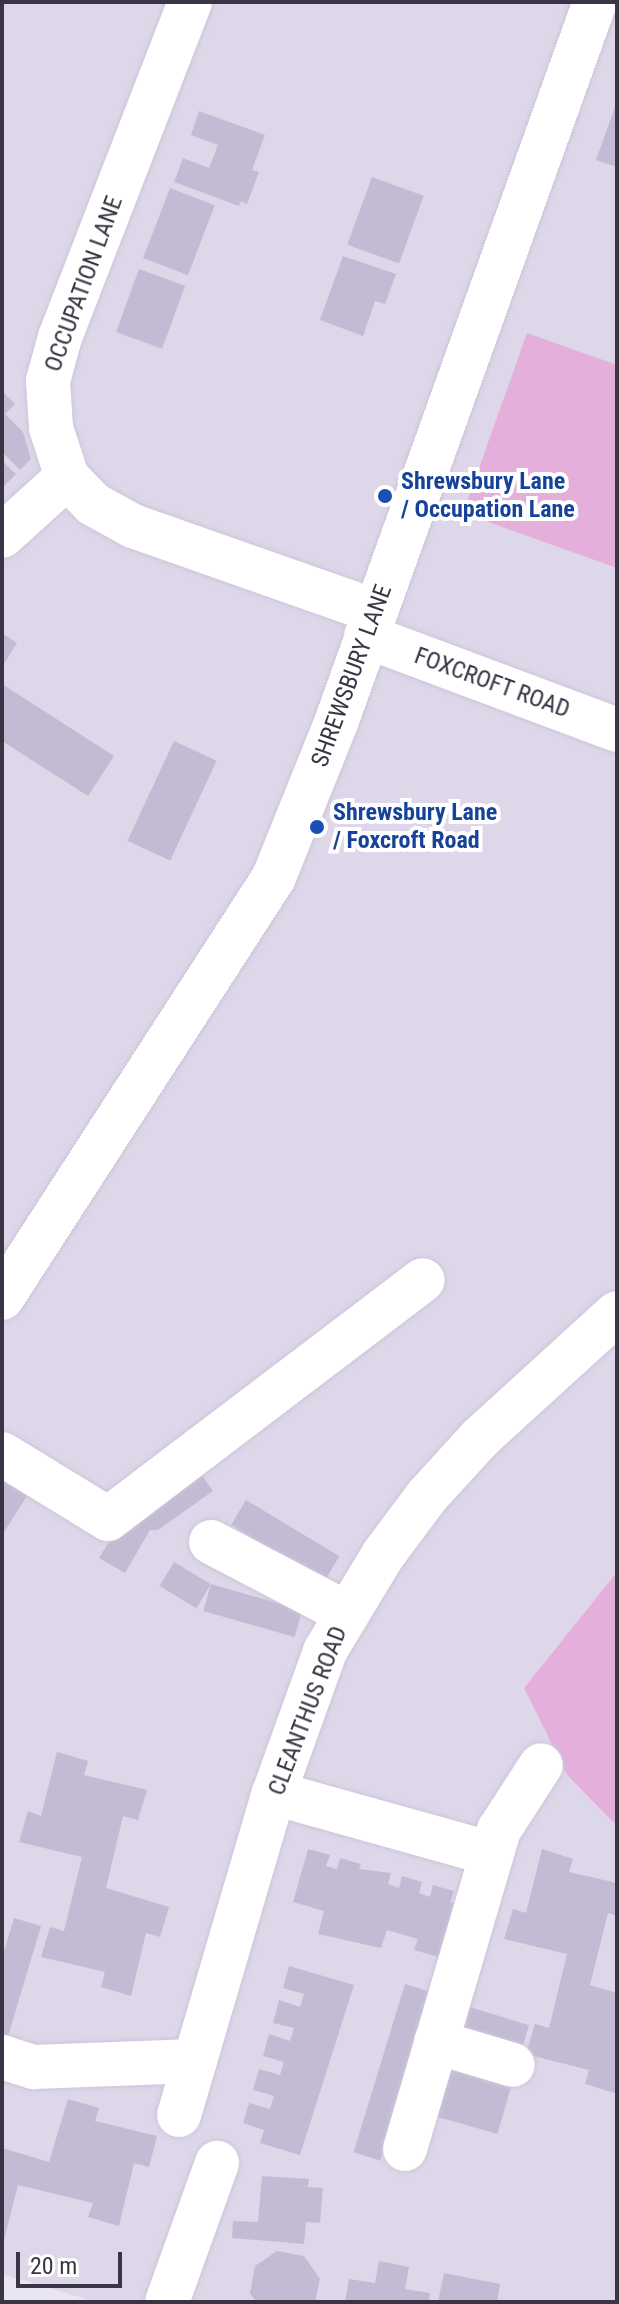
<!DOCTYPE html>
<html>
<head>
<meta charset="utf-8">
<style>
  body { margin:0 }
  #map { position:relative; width:619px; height:2304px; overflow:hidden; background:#eae5f2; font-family:"Roboto Condensed",sans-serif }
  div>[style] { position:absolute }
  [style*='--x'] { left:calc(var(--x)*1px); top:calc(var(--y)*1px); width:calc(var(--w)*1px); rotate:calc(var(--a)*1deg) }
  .residential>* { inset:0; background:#ded7e9 }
  .green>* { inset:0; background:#e5afdc }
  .building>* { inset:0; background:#c2bbd3; transform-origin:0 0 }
  .roads { filter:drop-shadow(0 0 2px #cdc5db) drop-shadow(0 0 2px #cdc5db) }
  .minor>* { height:44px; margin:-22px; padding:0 22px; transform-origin:22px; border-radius:22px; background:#fff }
  .dots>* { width:22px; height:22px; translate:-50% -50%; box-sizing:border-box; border:4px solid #fff; border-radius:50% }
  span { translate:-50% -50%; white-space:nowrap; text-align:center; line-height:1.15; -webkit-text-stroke:8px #fff; paint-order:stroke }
  .street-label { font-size:24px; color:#393544 }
  .transit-label { font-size:24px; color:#164399; font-weight:700 }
  .left { translate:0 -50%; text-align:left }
  .frame { position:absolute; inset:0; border:4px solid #393544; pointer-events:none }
  .scale { position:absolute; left:16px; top:2252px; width:106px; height:36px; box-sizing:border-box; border:4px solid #393544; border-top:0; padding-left:10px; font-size:24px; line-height:28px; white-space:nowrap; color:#393544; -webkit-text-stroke:6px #fff; paint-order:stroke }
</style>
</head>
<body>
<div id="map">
  <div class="residential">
    <div style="clip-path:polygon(2px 2px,617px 2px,617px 1572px,524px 1688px,567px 1775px,617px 1826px,617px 2302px,96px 2302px,2px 2274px)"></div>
  </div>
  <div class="green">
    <div style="clip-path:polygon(527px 333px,617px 365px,617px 568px,463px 513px)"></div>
    <div style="clip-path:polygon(617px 1572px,617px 1826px,567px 1775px,524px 1688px)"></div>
  </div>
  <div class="building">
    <div style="clip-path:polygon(617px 101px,617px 167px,596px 160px)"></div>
    <div style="clip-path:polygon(199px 111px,265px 135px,252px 170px,259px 172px,247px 204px,241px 201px,239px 206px,174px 182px,183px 158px,209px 168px,218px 145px,191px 135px)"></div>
    <div style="left:372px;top:177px;width:55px;height:72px;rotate:20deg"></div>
    <div style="left:170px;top:188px;width:48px;height:75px;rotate:21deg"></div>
    <div style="clip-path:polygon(343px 256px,396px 274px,385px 304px,375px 301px,363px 336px,320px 320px)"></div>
    <div style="left:139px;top:269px;width:49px;height:67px;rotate:20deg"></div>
    <div style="clip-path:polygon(2px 391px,15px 404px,5px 414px,23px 432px,31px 459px,20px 470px,2px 452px)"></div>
    <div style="clip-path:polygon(2px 461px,16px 474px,2px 488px)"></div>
    <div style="clip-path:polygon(2px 633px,17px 643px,2px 667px)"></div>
    <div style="clip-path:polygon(2px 684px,114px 756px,88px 796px,2px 741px)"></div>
    <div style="left:174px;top:741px;width:47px;height:110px;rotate:25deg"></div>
    <div style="clip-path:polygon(197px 1468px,213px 1491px,158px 1530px,150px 1530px,125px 1573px,99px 1558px,121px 1522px)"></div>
    <div style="clip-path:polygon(2px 1472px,31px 1490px,2px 1535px)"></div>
    <div style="left:246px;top:1500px;width:109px;height:29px;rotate:31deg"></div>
    <div style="left:174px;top:1562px;width:43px;height:28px;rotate:31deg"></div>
    <div style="left:211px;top:1584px;width:95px;height:28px;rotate:16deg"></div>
    <div style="clip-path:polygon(57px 1752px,88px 1761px,84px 1775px,147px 1790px,138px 1820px,123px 1816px,106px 1888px,169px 1907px,160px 1937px,146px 1933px,131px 1996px,101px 1987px,105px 1972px,41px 1957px,50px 1927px,64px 1931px,82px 1857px,19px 1842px,28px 1811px,41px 1816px)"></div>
    <div style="clip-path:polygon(308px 1849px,330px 1855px,326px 1866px,337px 1869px,340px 1858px,361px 1864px,359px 1869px,391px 1873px,388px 1884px,399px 1888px,402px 1876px,422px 1882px,419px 1893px,430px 1897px,433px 1885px,454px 1891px,450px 1902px,461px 1905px,446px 1959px,414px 1950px,418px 1939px,387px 1930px,381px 1948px,318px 1934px,324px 1911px,293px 1902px)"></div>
    <div style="clip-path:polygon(542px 1849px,573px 1859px,569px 1872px,617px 1883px,617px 1916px,608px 1913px,590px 1985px,617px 1993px,615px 2093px,585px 2084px,589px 2070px,526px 2054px,535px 2024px,549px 2028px,567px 1954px,504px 1939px,513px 1909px,526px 1913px)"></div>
    <div style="clip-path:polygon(14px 1918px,41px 1926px,6px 2043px,2px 2042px,2px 1958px)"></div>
    <div style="clip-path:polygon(289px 1966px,354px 1985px,300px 2155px,260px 2143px,264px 2130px,243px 2123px,249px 2103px,270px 2109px,274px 2096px,253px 2090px,259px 2069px,280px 2075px,284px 2062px,263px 2056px,269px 2034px,290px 2041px,294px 2028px,273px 2023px,279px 2000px,300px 2007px,304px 1994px,283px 1988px)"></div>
    <div style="left:405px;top:1984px;width:28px;height:176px;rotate:17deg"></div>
    <div style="left:463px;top:2005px;width:69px;height:28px;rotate:17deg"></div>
    <div style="left:446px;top:2063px;width:69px;height:54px;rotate:16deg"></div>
    <div style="clip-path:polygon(68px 2099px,99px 2108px,95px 2121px,157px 2136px,149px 2167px,134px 2163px,119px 2226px,88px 2217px,93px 2203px,18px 2185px,2px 2248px,2px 2148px,49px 2162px)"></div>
    <div style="clip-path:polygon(262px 2176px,309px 2179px,308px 2187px,323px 2188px,320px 2223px,306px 2222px,304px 2244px,232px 2238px,233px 2221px,258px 2222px)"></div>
    <div style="clip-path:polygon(277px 2251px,304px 2256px,320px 2279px,315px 2302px,256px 2302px,250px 2293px,255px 2266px)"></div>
    <div style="clip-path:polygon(379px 2261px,409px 2267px,405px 2289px,430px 2293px,429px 2302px,345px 2302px,349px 2279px,375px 2283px)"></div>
    <div style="clip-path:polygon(444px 2273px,500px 2284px,497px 2302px,438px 2302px)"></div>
  </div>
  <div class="roads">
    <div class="minor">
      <div style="--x:190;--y:2;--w:359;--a:111.2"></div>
      <div style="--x:60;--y:337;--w:46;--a:105.3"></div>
      <div style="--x:48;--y:381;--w:47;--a:86.3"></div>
      <div style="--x:51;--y:428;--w:52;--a:71.9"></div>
      <div style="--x:67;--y:477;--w:37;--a:46"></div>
      <div style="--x:93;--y:504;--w:46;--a:28.8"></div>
      <div style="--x:133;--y:526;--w:256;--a:19.4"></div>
      <div style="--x:2;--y:536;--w:88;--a:-42.2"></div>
      <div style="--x:366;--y:636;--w:268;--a:20.5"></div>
      <div style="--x:2;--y:1298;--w:501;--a:-57.13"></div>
      <div style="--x:274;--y:877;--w:169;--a:-68.1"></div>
      <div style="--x:337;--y:720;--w:763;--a:-70.24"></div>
      <div style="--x:2;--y:1454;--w:124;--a:31.5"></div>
      <div style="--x:108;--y:1519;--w:395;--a:-37.2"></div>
      <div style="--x:211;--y:1542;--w:153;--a:27.7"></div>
      <div style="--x:274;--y:1793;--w:226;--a:15.6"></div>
      <div style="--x:436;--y:2042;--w:80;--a:16.6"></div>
      <div style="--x:2;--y:2057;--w:33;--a:18"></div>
      <div style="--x:33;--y:2067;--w:162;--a:-2.1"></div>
      <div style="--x:179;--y:2115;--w:336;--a:-73.6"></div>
      <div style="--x:274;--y:1793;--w:151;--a:-70.2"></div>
      <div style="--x:325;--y:1651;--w:112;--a:-58.9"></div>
      <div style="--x:383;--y:1555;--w:74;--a:-53.3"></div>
      <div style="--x:427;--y:1496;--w:79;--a:-47.6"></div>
      <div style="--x:480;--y:1438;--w:185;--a:-42.4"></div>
      <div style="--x:405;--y:2149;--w:333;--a:-73.6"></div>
      <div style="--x:499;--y:1830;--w:77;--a:-57.1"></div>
      <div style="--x:167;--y:2302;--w:148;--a:-70.2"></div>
    </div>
  </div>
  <div class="dots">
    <div style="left:385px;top:496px;background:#1a4fb4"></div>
    <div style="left:317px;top:827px;background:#1a4fb4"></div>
  </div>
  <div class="street-label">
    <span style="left:84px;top:284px;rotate:-70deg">OCCUPATION LANE</span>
    <span style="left:352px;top:676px;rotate:-70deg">SHREWSBURY LANE</span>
    <span style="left:492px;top:683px;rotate:20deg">FOXCROFT ROAD</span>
    <span style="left:308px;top:1711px;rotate:-69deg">CLEANTHUS ROAD</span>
  </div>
  <div class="transit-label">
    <span class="left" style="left:401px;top:496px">Shrewsbury Lane<br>/ Occupation Lane</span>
    <span class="left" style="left:333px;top:827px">Shrewsbury Lane<br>/ Foxcroft Road</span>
  </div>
  <div class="frame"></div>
  <div class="scale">20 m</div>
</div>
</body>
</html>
